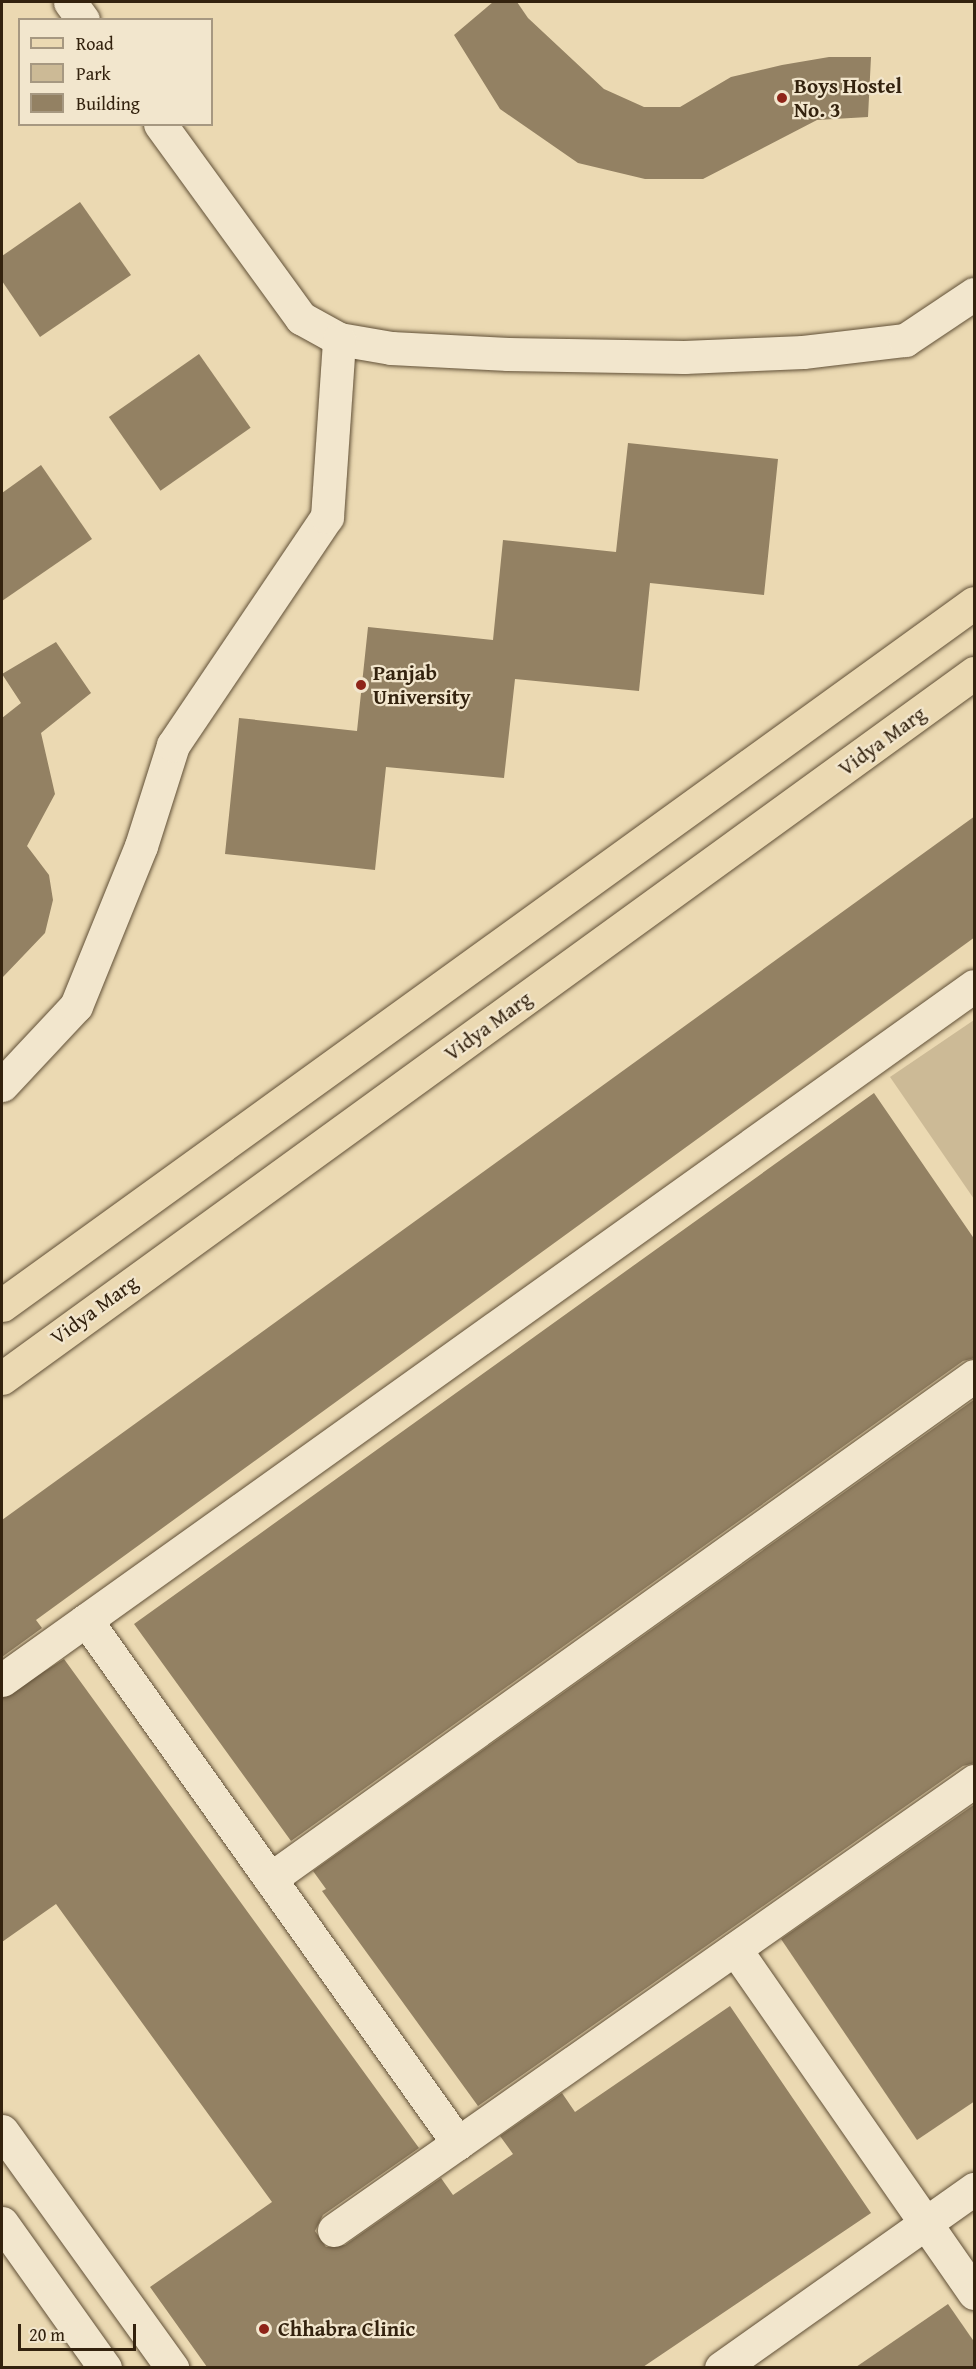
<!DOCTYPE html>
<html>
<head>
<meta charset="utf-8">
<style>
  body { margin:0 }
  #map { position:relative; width:976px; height:2369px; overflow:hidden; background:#ebd9b2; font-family:"Gentium Book Plus",serif }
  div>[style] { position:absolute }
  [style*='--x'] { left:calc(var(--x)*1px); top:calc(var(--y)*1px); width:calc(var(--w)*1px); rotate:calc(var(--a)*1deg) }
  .green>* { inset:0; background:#ccba96 }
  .building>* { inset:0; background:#938163; transform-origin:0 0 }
  .roads { filter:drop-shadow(0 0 2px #615037) drop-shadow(0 0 2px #615037) }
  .minor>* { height:33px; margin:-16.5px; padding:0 16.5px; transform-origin:16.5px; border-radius:16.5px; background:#f2e6cd }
  .major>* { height:33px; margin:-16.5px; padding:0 16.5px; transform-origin:16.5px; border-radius:16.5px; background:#ebd9b2 }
  .dots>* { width:16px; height:16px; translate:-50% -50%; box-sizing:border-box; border:3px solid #f2e6cd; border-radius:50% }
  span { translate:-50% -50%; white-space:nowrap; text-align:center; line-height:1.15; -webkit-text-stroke:4.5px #f2e6cd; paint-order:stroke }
  .poi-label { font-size:21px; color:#33220e; font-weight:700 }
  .left { translate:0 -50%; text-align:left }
  .street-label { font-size:21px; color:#33220e }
  .frame { position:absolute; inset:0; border:3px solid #33220e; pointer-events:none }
  .legend { position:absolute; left:18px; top:18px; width:195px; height:108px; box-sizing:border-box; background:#f2e6cd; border:2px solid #a69881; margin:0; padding:8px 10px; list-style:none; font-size:18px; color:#33220e }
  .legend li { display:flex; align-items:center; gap:12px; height:30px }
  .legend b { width:30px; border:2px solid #a69881 }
  .scale { position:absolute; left:18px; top:2324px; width:118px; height:27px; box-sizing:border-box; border:3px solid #33220e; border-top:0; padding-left:8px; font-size:18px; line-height:21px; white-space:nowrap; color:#33220e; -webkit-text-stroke:4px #f2e6cd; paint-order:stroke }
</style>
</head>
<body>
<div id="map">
  <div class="green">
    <div style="clip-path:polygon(974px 1020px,974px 1199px,890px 1077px)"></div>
  </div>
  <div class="building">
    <div style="clip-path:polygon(493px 2px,517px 2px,528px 18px,604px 89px,644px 107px,680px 107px,731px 77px,782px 65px,829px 57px,871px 57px,868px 117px,817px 120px,703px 179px,645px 179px,578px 163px,500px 109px,454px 35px)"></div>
    <div style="clip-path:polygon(80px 202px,131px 275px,40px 337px,2px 281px,2px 256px)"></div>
    <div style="left:199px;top:354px;width:90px;height:110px;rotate:55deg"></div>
    <div style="clip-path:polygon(628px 443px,778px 459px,764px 595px,650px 583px,639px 691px,515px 679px,504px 778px,386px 767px,375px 870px,225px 854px,239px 718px,357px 731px,368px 627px,493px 640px,503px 540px,616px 552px)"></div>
    <div style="clip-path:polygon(41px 465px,92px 539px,2px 601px,2px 493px)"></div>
    <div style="clip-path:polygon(56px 642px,91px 693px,41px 733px,55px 794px,27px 846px,49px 875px,53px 900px,45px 933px,2px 978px,2px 718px,21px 703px,2px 674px)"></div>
    <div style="clip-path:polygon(975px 816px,975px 937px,36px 1620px,42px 1628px,2px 1657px,2px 1520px)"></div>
    <div style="clip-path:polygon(874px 1093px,975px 1240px,975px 1358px,963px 1361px,291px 1841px,134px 1624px)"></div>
    <div style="clip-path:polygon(975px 1399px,975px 1763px,963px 1766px,478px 2106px,322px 1891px,326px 1889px,313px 1871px)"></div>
    <div style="clip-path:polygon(64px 1659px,419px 2148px,323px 2215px,315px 2231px,326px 2247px,345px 2245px,441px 2178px,453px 2195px,513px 2154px,500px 2136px,562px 2093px,575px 2112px,730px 2006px,871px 2213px,643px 2367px,207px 2367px,150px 2287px,272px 2202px,56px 1904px,2px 1942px,2px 1698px)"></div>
    <div style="clip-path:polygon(975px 1804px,975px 2101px,917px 2140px,781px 1939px)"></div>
    <div style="clip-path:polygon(948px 2304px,975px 2343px,975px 2367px,856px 2367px)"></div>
  </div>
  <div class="roads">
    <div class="minor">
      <div style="--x:70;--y:2;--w:22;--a:54"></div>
      <div style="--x:160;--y:124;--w:240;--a:54"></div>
      <div style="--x:301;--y:318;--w:43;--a:28.9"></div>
      <div style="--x:339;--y:339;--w:53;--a:9.8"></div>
      <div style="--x:391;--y:348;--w:117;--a:2.9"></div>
      <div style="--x:508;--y:354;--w:176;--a:1"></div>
      <div style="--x:684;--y:357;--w:119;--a:-2.4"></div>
      <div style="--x:803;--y:352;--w:103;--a:-6.7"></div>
      <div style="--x:905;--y:340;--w:83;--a:-33.7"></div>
      <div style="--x:2;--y:1085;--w:108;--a:-46.9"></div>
      <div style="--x:76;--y:1006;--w:173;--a:-67.9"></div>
      <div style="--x:141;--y:846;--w:106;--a:-72.4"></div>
      <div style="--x:173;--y:745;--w:275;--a:-56"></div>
      <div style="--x:327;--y:517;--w:178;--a:-86.1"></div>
      <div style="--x:86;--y:1620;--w:642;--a:54.58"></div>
      <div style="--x:2;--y:1680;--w:1194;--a:-35.53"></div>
      <div style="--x:270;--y:1879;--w:865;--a:-35.55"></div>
      <div style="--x:735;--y:1949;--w:419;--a:55.2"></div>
      <div style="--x:2;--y:2131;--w:292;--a:54.3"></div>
      <div style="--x:2;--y:2223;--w:178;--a:54.6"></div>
      <div style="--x:334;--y:2230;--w:782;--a:-35.05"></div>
      <div style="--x:721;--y:2368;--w:310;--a:-35.3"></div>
    </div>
    <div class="major">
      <div style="--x:2;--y:1305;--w:1199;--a:-35.84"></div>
      <div style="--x:2;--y:1378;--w:1201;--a:-35.95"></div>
    </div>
  </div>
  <div class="dots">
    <div style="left:782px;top:98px;background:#8f2418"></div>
    <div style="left:361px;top:685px;background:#8f2418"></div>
    <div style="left:264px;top:2329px;background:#8f2418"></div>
  </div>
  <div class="poi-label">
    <span class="left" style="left:794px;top:98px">Boys Hostel<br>No. 3</span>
    <span class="left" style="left:373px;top:685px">Panjab<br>University</span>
    <span class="left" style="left:278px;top:2329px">Chhabra Clinic</span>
  </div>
  <div class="street-label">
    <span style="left:882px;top:741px;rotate:-36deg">Vidya Marg</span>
    <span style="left:488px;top:1026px;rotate:-36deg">Vidya Marg</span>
    <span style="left:94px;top:1310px;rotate:-36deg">Vidya Marg</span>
  </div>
  <div class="frame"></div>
  <ul class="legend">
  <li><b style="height:8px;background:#ebd9b2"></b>Road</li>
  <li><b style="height:16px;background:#ccba96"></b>Park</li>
  <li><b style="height:16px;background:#938163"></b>Building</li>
  </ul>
  <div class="scale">20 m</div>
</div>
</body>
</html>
